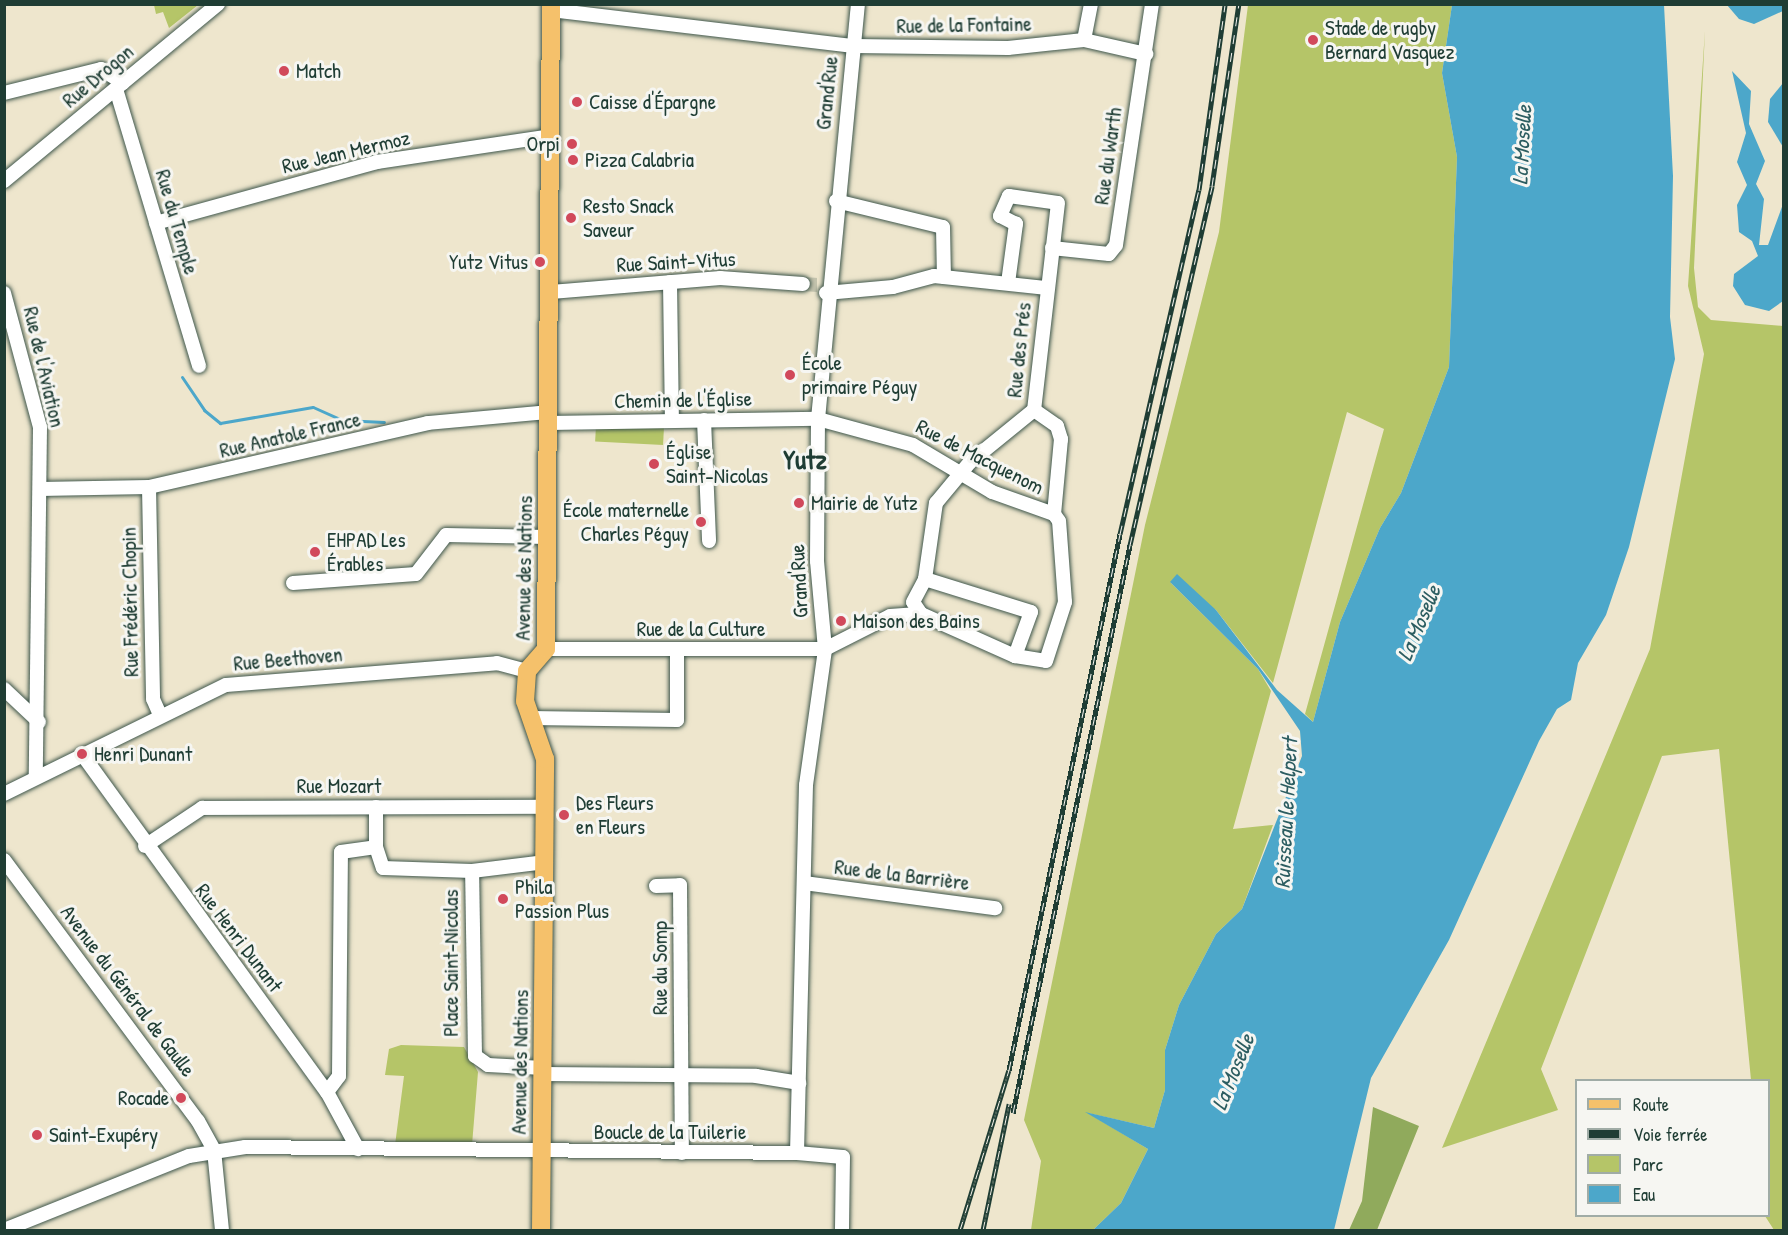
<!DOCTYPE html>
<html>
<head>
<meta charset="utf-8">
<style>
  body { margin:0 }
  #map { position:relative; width:1788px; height:1235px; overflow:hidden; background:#eee6cd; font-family:"Patrick Hand",sans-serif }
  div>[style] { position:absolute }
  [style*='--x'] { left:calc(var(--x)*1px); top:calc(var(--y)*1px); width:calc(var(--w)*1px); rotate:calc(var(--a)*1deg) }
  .green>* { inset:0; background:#b5c568; transform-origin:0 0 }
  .forest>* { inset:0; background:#90aa5c }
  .water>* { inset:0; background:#4ca7ca }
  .stream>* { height:3px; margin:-1.5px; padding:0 1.5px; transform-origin:1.5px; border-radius:1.5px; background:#4ca7ca }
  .minor-tunnel>* { height:14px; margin-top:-7px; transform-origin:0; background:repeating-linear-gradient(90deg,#c5c4ae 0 14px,transparent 0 21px) }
  .roads { filter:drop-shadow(0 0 2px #3e564b) drop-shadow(0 0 2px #3e564b) }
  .minor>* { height:14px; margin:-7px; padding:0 7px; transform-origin:7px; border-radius:7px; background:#fff }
  .major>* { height:18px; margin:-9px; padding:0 9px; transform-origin:9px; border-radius:9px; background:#f5c16b }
  .rail>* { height:5px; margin-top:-2.5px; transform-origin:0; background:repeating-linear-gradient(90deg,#f6f6f2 0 9px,#1f3d34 0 18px); box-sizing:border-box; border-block:2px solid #1f3d34 }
  .dots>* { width:16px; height:16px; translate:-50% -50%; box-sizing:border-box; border:3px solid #f6f6f2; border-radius:50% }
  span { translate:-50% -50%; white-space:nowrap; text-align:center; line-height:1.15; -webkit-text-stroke:6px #f6f6f2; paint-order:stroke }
  .street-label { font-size:21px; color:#1f3d34 }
  .poi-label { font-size:21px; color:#1f3d34 }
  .left { translate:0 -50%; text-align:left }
  .right { translate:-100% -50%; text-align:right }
  .water-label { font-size:22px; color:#2c5d61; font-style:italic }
  .district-label { font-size:27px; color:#1f3d34; font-weight:700 }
  .frame { position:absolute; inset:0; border:6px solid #1f3d34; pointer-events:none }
  .legend { position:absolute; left:1575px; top:1079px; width:195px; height:138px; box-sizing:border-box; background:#f6f6f2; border:2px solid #a0aca6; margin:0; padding:8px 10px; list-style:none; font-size:18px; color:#1f3d34 }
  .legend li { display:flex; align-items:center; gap:12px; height:30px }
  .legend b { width:30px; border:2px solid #a0aca6 }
</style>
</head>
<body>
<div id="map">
  <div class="green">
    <div style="clip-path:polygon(154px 5px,154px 4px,198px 5px,169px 28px,163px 12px,156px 14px)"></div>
    <div style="clip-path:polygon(1248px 5px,1452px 5px,1442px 73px,1457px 157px,1449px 367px,1401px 493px,1380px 528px,1340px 622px,1313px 722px,1305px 714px,1384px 429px,1347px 412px,1273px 683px,1216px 610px,1170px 582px,1258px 669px,1271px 691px,1233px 829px,1273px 825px,1242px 909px,1216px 934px,1179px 1005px,1165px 1050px,1165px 1090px,1154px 1128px,1088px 1113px,1148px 1149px,1121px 1203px,1093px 1230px,1031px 1230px,1041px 1161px,1024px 1120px,1145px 525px,1219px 232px)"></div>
    <div style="clip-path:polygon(1705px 30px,1694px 268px,1698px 307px,1711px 320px,1783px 326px,1783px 1230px,1774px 1230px,1765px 1216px,1768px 1080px,1751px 1080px,1719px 749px,1662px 756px,1541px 1069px,1558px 1110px,1442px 1148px,1650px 649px,1704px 354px,1688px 286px)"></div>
    <div style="left:664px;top:427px;width:18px;height:68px;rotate:93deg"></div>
    <div style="clip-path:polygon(401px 1045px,464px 1047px,478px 1072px,472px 1145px,395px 1145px,404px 1076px,385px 1075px,389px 1049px)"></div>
  </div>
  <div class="forest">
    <div style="clip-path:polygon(1373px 1107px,1419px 1126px,1377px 1230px,1349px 1230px,1362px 1201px)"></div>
  </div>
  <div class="water">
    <div style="clip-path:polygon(1452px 5px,1664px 5px,1673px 176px,1670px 317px,1675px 359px,1629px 547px,1606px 615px,1578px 663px,1571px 700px,1557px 709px,1539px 741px,1449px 940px,1371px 1078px,1334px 1230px,1093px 1230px,1121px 1203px,1148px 1149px,1085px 1112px,1154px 1128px,1165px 1090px,1165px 1050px,1179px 1005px,1216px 934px,1242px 909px,1302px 756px,1300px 731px,1258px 669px,1170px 582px,1177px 574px,1216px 610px,1277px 690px,1313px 722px,1340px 622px,1380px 528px,1401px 493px,1449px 367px,1457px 157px,1442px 73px)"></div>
    <div style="clip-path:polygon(1727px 5px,1783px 5px,1783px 11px,1754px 24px,1739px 19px)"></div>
    <div style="clip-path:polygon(1732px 71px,1751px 91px,1749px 124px,1765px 161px,1756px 184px,1764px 199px,1759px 245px,1768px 245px,1783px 204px,1783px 301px,1769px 311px,1745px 305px,1733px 286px,1734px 274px,1758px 256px,1752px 241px,1739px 232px,1737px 205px,1747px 185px,1737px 162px,1746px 133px)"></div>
    <div style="clip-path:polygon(1783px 83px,1783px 147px,1768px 122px,1770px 99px)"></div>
  </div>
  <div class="stream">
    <div style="--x:182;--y:377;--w:40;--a:56"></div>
    <div style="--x:204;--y:410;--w:21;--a:39"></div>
    <div style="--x:220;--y:423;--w:94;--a:-9.8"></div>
    <div style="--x:313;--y:407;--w:32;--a:24"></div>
    <div style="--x:342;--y:420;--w:42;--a:2.7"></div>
  </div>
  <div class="minor-tunnel">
    <div style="--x:803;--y:284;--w:15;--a:4"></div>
  </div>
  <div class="roads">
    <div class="minor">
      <div style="--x:551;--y:10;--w:305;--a:6.8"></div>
      <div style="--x:854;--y:46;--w:154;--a:0.7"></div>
      <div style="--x:1008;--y:48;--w:76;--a:-6"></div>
      <div style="--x:1084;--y:40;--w:64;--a:12.7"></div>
      <div style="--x:1084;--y:40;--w:37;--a:-79"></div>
      <div style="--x:116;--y:89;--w:289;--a:73.3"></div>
      <div style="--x:4;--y:93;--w:100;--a:-13.9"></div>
      <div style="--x:101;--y:69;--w:26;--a:32"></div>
      <div style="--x:4;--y:181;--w:278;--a:-39.6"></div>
      <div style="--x:836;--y:201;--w:110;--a:13.7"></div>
      <div style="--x:943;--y:227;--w:50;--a:88.9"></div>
      <div style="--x:156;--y:223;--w:229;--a:-15.4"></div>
      <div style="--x:377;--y:162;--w:175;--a:-8.5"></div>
      <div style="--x:1052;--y:248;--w:57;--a:6"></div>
      <div style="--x:1109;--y:254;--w:11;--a:-52"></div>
      <div style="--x:1116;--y:245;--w:244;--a:-81.5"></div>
      <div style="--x:670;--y:282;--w:139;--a:89.2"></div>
      <div style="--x:1008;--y:283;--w:60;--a:-82.3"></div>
      <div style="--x:1016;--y:224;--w:18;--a:-153"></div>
      <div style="--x:1000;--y:216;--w:22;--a:-66"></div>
      <div style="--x:1009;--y:196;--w:49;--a:8.1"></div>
      <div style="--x:1058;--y:203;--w:208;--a:96.6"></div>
      <div style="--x:551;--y:292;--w:170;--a:-4.7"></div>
      <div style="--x:720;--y:278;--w:83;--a:4.1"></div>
      <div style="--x:4;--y:293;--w:139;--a:75"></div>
      <div style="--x:40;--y:427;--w:348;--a:90.7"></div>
      <div style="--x:826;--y:293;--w:67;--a:-5.1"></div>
      <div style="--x:893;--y:287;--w:42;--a:-15"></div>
      <div style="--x:934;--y:276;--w:114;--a:6.1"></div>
      <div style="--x:1034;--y:410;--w:28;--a:35"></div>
      <div style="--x:1057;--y:426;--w:14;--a:73"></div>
      <div style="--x:1061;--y:439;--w:75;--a:95.3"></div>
      <div style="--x:704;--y:420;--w:121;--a:87.6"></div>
      <div style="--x:549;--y:423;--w:269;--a:-0.9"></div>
      <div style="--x:818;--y:419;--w:98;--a:15.3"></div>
      <div style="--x:913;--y:445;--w:92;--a:30.7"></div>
      <div style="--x:992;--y:492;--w:66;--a:19.5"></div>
      <div style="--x:149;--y:487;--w:212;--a:88.9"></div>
      <div style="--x:153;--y:699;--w:17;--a:66"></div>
      <div style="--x:40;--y:489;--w:109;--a:-1.1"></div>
      <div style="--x:149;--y:487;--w:286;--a:-12.9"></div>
      <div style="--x:428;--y:423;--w:121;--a:-5.2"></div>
      <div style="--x:925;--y:579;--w:111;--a:17.3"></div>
      <div style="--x:1031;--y:612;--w:47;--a:110"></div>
      <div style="--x:293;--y:583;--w:123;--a:-4.2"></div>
      <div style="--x:416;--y:574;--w:49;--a:-52.4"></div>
      <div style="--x:446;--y:535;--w:101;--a:1.1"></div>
      <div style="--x:921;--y:614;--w:14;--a:-124"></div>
      <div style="--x:913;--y:602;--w:26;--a:-62"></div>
      <div style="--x:925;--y:579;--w:77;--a:-81.8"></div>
      <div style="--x:936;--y:503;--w:53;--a:-50.3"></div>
      <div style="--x:970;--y:462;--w:82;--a:-39.1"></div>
      <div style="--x:546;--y:649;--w:279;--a:0"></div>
      <div style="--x:825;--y:649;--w:73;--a:-26.9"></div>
      <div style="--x:890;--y:616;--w:31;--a:-4"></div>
      <div style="--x:921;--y:614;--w:103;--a:24.1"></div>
      <div style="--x:1015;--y:656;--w:31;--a:9"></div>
      <div style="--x:1046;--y:661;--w:62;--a:-72.1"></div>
      <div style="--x:1065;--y:602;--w:81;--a:-94.2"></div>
      <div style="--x:1059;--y:521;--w:9;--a:-126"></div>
      <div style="--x:4;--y:689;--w:48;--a:43.3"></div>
      <div style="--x:530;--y:718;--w:147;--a:0.8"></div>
      <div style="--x:677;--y:720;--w:70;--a:-90"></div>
      <div style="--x:82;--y:754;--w:417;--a:54.1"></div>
      <div style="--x:327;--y:1092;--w:65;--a:61.5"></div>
      <div style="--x:4;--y:794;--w:247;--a:-26.2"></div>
      <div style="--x:226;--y:685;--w:272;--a:-4.6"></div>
      <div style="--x:497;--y:663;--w:31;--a:15"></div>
      <div style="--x:376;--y:807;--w:40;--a:90"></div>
      <div style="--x:376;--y:847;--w:22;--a:72"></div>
      <div style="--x:383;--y:868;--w:89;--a:1.9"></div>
      <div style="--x:145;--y:846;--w:69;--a:-33.7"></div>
      <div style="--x:202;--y:808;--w:343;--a:-0.2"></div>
      <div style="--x:4;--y:860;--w:325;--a:53.4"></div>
      <div style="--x:198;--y:1121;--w:33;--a:61"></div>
      <div style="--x:214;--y:1150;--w:80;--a:84.3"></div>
      <div style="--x:804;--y:883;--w:193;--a:7.5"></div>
      <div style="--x:656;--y:886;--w:24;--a:-2"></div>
      <div style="--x:680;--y:885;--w:268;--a:89.6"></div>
      <div style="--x:543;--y:1068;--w:55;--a:-176.9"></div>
      <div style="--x:488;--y:1065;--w:16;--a:-145"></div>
      <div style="--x:475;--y:1056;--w:185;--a:-90.9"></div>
      <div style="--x:472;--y:871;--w:74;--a:-7"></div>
      <div style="--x:542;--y:1074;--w:214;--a:0.5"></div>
      <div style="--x:756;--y:1076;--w:44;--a:9.2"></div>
      <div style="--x:327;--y:1092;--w:20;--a:-53"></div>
      <div style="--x:339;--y:1076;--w:224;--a:-89.5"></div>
      <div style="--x:341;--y:852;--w:35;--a:-8"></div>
      <div style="--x:797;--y:1153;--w:46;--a:5"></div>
      <div style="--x:843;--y:1157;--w:73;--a:90.8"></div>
      <div style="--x:4;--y:1230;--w:199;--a:-21.8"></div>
      <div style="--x:189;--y:1156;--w:57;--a:-9.1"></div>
      <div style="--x:245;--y:1147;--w:552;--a:0.62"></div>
      <div style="--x:797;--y:1153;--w:368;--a:-88.6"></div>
      <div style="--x:806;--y:785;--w:137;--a:-82"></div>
      <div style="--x:825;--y:649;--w:88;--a:-95.2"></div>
      <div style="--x:817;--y:561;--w:142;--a:-89.6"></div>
      <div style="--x:818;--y:419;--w:417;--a:-84.5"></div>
    </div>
    <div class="major">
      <div style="--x:541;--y:1230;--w:471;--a:-89.5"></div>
      <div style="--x:545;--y:759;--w:61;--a:-109"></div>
      <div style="--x:525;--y:701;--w:30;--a:-86"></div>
      <div style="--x:527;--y:671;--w:29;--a:-49"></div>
      <div style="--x:546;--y:649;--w:645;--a:-89.56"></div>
    </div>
  </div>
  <div class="rail">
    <div style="--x:1013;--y:1113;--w:580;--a:-78.36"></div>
    <div style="--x:1130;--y:545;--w:368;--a:-77.1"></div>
    <div style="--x:1212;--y:186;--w:184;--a:-81.6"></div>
    <div style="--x:960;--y:1230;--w:167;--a:-73"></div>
    <div style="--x:1009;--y:1070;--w:547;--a:-78.3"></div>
    <div style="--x:1120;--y:534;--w:353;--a:-77.1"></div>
    <div style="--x:1199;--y:190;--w:188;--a:-82"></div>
    <div style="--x:983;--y:1230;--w:129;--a:-78.3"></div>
  </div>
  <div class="dots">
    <div style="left:1313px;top:40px;background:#d1495b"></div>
    <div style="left:284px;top:71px;background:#d1495b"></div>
    <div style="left:577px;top:102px;background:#d1495b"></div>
    <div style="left:572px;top:144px;background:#d1495b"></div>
    <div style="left:573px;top:160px;background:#d1495b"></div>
    <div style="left:571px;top:218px;background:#d1495b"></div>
    <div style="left:540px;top:262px;background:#d1495b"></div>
    <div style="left:790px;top:375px;background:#d1495b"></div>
    <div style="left:654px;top:464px;background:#d1495b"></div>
    <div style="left:799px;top:503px;background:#d1495b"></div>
    <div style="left:701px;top:522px;background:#d1495b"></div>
    <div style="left:315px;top:552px;background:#d1495b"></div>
    <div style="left:841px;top:621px;background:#d1495b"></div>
    <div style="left:82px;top:754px;background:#d1495b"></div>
    <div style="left:564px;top:815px;background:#d1495b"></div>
    <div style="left:503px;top:899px;background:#d1495b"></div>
    <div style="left:181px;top:1098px;background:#d1495b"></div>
    <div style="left:37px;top:1135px;background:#d1495b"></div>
  </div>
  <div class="street-label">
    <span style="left:964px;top:25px;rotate:-1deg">Rue de la Fontaine</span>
    <span style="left:98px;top:76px;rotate:-40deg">Rue Drogon</span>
    <span style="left:827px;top:93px;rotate:-84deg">Grand'Rue</span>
    <span style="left:346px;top:152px;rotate:-13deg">Rue Jean Mermoz</span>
    <span style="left:1108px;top:156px;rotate:-82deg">Rue du Warth</span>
    <span style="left:177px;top:222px;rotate:74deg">Rue du Temple</span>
    <span style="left:676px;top:262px;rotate:-3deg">Rue Saint-Vitus</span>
    <span style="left:1019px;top:350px;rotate:-84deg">Rue des Prés</span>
    <span style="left:44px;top:367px;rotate:77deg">Rue de l'Aviation</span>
    <span style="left:683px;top:400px;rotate:-1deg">Chemin de l'Église</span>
    <span style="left:290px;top:435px;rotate:-13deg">Rue Anatole France</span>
    <span style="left:980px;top:457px;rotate:27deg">Rue de Macquenom</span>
    <span style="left:524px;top:568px;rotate:-89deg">Avenue des Nations</span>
    <span style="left:799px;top:581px;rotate:-93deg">Grand'Rue</span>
    <span style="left:130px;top:602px;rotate:-91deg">Rue Frédéric Chopin</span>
    <span style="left:701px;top:629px">Rue de la Culture</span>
    <span style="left:288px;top:659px;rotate:-5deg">Rue Beethoven</span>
    <span style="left:339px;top:786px">Rue Mozart</span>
    <span style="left:902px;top:875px;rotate:7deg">Rue de la Barrière</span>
    <span style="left:239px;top:938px;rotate:53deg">Rue Henri Dunant</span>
    <span style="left:451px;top:963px;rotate:-90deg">Place Saint-Nicolas</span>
    <span style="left:660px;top:968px;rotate:-90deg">Rue du Somp</span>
    <span style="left:128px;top:991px;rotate:53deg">Avenue du Général de Gaulle</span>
    <span style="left:520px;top:1062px;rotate:-89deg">Avenue des Nations</span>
    <span style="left:670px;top:1132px">Boucle de la Tuilerie</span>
  </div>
  <div class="poi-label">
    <span class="left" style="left:1325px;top:40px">Stade de rugby<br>Bernard Vasquez</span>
    <span class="left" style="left:296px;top:71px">Match</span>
    <span class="left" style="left:589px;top:102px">Caisse d'Épargne</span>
    <span class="right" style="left:560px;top:144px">Orpi</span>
    <span class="left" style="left:585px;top:160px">Pizza Calabria</span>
    <span class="left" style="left:583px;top:218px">Resto Snack<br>Saveur</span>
    <span class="right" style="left:528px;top:262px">Yutz Vitus</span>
    <span class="left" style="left:802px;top:375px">École<br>primaire Péguy</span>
    <span class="left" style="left:666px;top:464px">Église<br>Saint-Nicolas</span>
    <span class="left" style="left:811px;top:503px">Mairie de Yutz</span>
    <span class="right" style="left:689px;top:522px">École maternelle<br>Charles Péguy</span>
    <span class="left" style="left:327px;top:552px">EHPAD Les<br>Érables</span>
    <span class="left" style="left:853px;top:621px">Maison des Bains</span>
    <span class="left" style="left:94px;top:754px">Henri Dunant</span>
    <span class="left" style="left:576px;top:815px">Des Fleurs<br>en Fleurs</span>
    <span class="left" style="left:515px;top:899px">Phila<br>Passion Plus</span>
    <span class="right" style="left:169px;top:1098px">Rocade</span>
    <span class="left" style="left:49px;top:1135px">Saint-Exupéry</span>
  </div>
  <div class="water-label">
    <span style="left:1522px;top:145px;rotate:-87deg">La Moselle</span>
    <span style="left:1419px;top:623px;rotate:-67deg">La Moselle</span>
    <span style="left:1286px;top:813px;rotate:-87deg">Ruisseau le Helpert</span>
    <span style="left:1233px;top:1072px;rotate:-68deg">La Moselle</span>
  </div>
  <div class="district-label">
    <span style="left:805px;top:460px">Yutz</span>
  </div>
  <div class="frame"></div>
  <ul class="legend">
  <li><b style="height:8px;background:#f5c16b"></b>Route</li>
  <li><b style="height:8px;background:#1f3d34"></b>Voie ferrée</li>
  <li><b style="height:16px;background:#b5c568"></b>Parc</li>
  <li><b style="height:16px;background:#4ca7ca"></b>Eau</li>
  </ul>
</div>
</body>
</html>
